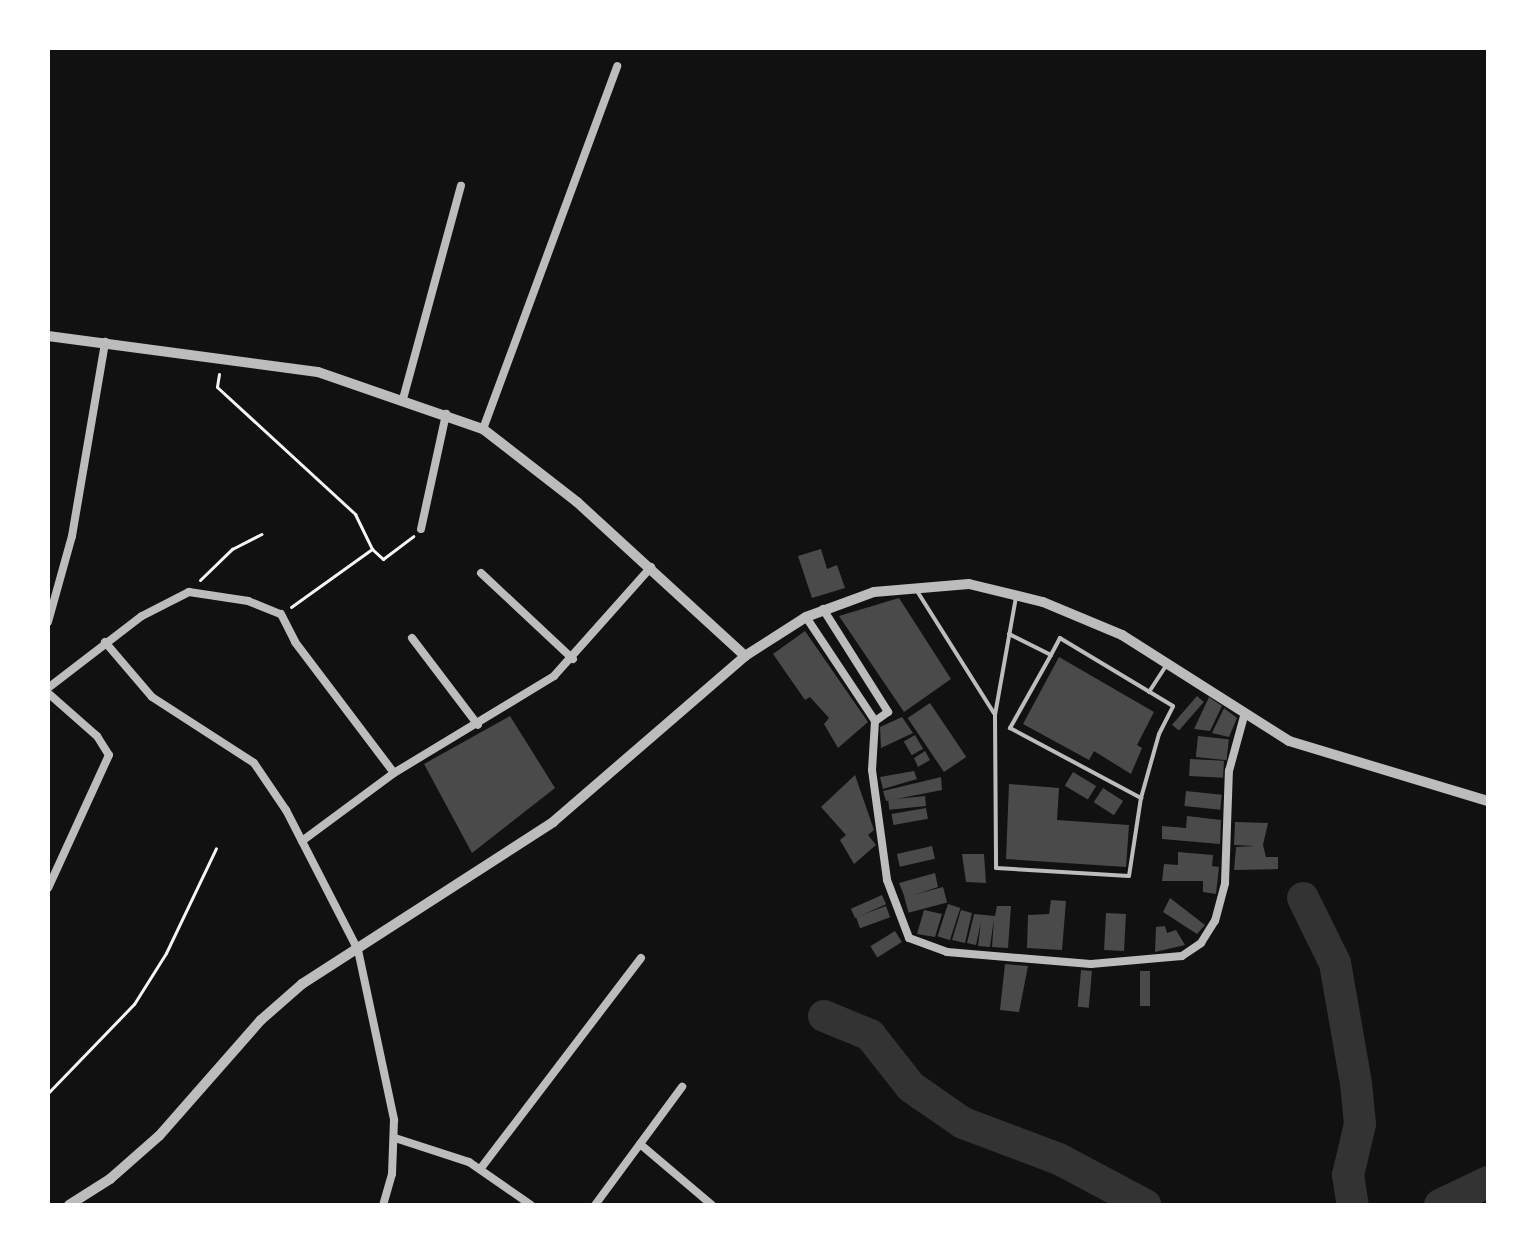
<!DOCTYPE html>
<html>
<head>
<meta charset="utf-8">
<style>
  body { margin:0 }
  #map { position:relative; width:1536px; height:1253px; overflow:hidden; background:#111; font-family:Poppins,sans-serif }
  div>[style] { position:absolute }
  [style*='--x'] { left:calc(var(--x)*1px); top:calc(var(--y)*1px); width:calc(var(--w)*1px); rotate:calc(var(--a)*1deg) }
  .river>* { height:32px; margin:-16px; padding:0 16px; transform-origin:16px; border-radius:16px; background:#333 }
  .building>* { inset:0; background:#4a4a4a; transform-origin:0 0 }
  .path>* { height:3px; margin:-1.5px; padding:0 1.5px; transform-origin:1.5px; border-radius:1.5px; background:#f5f5f5 }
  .service>* { height:4px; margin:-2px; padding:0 2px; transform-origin:2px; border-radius:2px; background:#bcbcbc }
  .minor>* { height:8px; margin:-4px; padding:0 4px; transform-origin:4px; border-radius:4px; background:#bcbcbc }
  .tertiary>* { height:10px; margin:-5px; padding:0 5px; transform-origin:5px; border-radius:5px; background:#bcbcbc }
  span { translate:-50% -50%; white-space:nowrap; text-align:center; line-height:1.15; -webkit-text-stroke:6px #fff; paint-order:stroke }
  .frame { position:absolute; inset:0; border:50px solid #fff; pointer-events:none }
</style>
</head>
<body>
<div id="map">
  <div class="river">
    <div style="--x:1303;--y:898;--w:72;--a:63.8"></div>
    <div style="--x:1335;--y:963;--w:122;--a:80.1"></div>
    <div style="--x:1356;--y:1083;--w:41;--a:84.4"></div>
    <div style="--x:1360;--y:1124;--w:52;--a:103.2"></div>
    <div style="--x:1348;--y:1175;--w:30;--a:81"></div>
    <div style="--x:824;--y:1016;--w:50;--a:22.4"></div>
    <div style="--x:870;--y:1035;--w:66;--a:51.7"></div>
    <div style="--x:911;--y:1087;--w:63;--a:34.7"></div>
    <div style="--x:963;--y:1123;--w:103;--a:20.6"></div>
    <div style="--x:1059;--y:1159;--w:98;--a:28.1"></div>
    <div style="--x:1440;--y:1205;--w:53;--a:-25.6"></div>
  </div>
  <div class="building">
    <div style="clip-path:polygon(821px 549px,827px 569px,837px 565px,845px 588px,812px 598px,798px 556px)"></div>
    <div style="clip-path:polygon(899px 598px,951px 679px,904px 712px,839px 616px)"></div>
    <div style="clip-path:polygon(805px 631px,868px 722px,838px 748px,824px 724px,829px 718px,810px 697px,805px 700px,773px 654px)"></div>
    <div style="clip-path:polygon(1059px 657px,1154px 712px,1137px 745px,1142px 748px,1131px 774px,1094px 751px,1089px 760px,1023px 724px)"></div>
    <div style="left:1197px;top:696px;width:9px;height:38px;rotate:41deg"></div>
    <div style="clip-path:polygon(1209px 697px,1222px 706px,1210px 731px,1194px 729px)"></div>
    <div style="left:930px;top:703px;width:65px;height:27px;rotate:56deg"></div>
    <div style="clip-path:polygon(1224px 708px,1237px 718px,1229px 737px,1212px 733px)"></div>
    <div style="clip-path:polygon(510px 716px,555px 788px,472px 853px,424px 764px)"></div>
    <div style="clip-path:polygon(902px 717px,913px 733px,881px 748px,880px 727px)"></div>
    <div style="left:915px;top:735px;width:16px;height:13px;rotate:60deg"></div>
    <div style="left:1198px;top:736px;width:31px;height:21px;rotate:6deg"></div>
    <div style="clip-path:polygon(925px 751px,930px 760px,918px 767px,914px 758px)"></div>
    <div style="left:1190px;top:759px;width:34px;height:17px;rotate:3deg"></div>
    <div style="clip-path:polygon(914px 771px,917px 779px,883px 789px,880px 777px)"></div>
    <div style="left:1073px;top:772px;width:27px;height:16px;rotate:31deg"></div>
    <div style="clip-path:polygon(855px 775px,874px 830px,868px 835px,876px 845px,854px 864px,840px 840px,846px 835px,821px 807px)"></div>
    <div style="clip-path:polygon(941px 777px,942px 790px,886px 801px,883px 791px)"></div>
    <div style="clip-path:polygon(1009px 784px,1059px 788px,1057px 820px,1129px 825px,1126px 867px,1006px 859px)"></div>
    <div style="left:1103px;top:788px;width:24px;height:17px;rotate:33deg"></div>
    <div style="left:1186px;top:791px;width:36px;height:15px;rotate:6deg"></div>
    <div style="left:925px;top:796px;width:10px;height:37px;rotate:84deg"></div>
    <div style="left:926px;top:808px;width:11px;height:35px;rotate:80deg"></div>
    <div style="clip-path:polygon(1187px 816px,1221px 820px,1220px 844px,1162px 839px,1162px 826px,1186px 828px)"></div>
    <div style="clip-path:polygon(1235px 822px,1268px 823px,1263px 845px,1266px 857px,1278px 857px,1278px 869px,1234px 870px,1236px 847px,1255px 846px,1234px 845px)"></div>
    <div style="left:932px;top:846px;width:13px;height:36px;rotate:77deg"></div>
    <div style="clip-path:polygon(1178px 852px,1213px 855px,1212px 866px,1219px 867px,1216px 894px,1203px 892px,1203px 881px,1162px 881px,1164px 864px,1178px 865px)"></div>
    <div style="clip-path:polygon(962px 854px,984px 854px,986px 883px,966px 882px)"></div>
    <div style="clip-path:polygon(935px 873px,938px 887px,905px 898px,899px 883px)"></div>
    <div style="left:943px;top:887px;width:16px;height:40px;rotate:75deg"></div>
    <div style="left:882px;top:895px;width:10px;height:34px;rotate:66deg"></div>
    <div style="clip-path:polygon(1170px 898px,1205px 925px,1197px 934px,1163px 912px)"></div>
    <div style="clip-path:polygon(1051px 900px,1066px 901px,1062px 950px,1027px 948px,1028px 915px,1049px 914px)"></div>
    <div style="left:948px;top:904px;width:13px;height:34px;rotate:18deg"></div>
    <div style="left:886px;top:906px;width:12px;height:32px;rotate:70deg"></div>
    <div style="clip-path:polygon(997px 906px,1011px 906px,1008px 948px,992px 947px,994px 918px,990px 947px,978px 946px,981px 922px,976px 945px,967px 943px,974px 914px,995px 916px)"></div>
    <div style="clip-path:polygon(924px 910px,942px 914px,935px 937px,917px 934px)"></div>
    <div style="clip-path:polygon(961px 910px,972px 913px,965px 943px,952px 940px)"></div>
    <div style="left:1106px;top:913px;width:20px;height:37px;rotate:3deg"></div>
    <div style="clip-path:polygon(1165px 926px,1167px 933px,1176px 930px,1185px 945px,1155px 952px,1156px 927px)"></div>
    <div style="left:895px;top:931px;width:13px;height:29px;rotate:58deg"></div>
    <div style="clip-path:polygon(1005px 964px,1028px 966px,1019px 1012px,1000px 1010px)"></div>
    <div style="left:1081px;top:970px;width:11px;height:37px;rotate:5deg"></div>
    <div style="left:1140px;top:971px;width:10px;height:35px"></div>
  </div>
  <div class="path">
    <div style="--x:219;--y:374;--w:13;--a:99"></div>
    <div style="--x:217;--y:387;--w:188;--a:42.6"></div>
    <div style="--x:355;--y:514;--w:39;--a:64"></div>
    <div style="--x:372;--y:549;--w:15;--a:42"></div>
    <div style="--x:383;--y:559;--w:38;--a:-37"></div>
    <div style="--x:200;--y:580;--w:45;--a:-44.1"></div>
    <div style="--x:232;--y:549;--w:33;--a:-27"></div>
    <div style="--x:291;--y:607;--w:100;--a:-35.6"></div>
    <div style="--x:48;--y:1093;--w:124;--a:-46"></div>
    <div style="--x:134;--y:1004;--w:60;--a:-57.9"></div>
    <div style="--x:166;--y:953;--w:116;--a:-64.5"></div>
  </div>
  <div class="service">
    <div style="--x:917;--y:591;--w:146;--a:57.8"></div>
    <div style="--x:1016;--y:597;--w:120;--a:100.1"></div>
    <div style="--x:995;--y:715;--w:153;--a:89.6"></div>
    <div style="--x:996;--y:868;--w:133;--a:3.4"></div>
    <div style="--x:1129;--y:876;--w:79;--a:-81.3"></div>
    <div style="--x:1009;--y:634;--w:47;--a:26.6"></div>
    <div style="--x:1051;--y:655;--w:84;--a:119.3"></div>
    <div style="--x:1010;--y:728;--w:149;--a:28.1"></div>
    <div style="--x:1141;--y:798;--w:66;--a:-74.3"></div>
    <div style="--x:1159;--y:734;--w:31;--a:-63"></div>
    <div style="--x:1173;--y:706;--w:132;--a:-149"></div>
    <div style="--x:1060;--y:638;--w:19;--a:118"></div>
    <div style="--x:1149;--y:692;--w:31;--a:-57"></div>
  </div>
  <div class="minor">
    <div style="--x:403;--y:399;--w:221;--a:-74.8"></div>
    <div style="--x:483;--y:429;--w:387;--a:-69.7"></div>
    <div style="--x:421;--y:529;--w:118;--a:-77.7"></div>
    <div style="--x:481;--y:573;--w:126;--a:43.1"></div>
    <div style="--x:823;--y:609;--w:122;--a:57.7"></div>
    <div style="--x:888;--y:712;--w:16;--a:145"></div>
    <div style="--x:806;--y:617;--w:125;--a:56.4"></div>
    <div style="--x:48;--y:622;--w:89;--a:-74.4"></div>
    <div style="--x:72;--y:536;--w:197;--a:-80.3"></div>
    <div style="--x:412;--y:638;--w:109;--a:52.8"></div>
    <div style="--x:105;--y:642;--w:72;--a:49.5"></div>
    <div style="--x:152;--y:697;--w:121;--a:32.9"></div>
    <div style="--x:254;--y:763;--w:57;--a:55.8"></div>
    <div style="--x:286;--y:810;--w:157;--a:62.8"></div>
    <div style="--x:358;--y:950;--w:174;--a:78"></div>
    <div style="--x:394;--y:1120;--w:54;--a:92.1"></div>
    <div style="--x:392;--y:1174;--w:32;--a:106"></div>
    <div style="--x:48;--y:688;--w:118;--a:-37.5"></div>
    <div style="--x:142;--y:616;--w:53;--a:-27.1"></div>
    <div style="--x:189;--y:592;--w:60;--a:8.7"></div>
    <div style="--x:248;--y:601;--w:35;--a:22"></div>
    <div style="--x:281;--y:614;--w:31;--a:63"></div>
    <div style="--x:295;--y:642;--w:164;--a:52.9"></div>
    <div style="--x:48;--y:693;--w:65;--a:41.3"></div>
    <div style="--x:97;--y:736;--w:22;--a:58"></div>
    <div style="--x:109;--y:755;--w:146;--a:114.6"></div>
    <div style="--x:875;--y:721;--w:49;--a:93.5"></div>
    <div style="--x:872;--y:770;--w:111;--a:82.2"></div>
    <div style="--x:887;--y:880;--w:62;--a:69.2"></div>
    <div style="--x:909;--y:938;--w:40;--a:20.2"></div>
    <div style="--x:947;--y:952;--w:144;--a:4.8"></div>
    <div style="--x:1091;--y:964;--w:91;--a:-5"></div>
    <div style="--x:1182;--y:956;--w:23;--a:-34"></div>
    <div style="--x:1201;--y:943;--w:26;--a:-58"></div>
    <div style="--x:1215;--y:921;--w:39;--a:-75"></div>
    <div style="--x:1225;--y:883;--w:112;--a:-88"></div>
    <div style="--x:1229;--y:771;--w:57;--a:-74.7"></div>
    <div style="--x:302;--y:841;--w:114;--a:-36.5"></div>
    <div style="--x:394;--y:773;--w:187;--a:-31.2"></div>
    <div style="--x:554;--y:676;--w:146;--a:-48.3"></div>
    <div style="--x:395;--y:1138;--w:78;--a:18"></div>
    <div style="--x:469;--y:1162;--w:75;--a:34.7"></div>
    <div style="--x:640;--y:1144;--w:94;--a:40.3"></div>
    <div style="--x:481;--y:1168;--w:264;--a:-52.7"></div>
    <div style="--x:595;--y:1205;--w:147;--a:-53.6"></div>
  </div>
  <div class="tertiary">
    <div style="--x:48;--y:336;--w:272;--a:7.6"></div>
    <div style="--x:318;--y:372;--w:175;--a:19.1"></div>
    <div style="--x:483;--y:429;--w:119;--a:37.8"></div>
    <div style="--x:577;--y:502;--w:228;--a:42.5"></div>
    <div style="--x:69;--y:1205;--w:49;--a:-32.4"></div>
    <div style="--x:110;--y:1179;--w:65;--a:-41.3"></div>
    <div style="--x:159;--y:1136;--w:154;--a:-48.7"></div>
    <div style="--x:261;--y:1020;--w:55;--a:-41.3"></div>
    <div style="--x:302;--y:984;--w:299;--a:-32.8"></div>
    <div style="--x:553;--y:822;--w:254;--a:-40.8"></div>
    <div style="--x:745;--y:656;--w:72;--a:-32.6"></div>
    <div style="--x:806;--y:617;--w:72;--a:-20.2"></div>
    <div style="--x:874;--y:592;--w:95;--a:-4.8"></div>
    <div style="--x:969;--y:584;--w:76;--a:13.7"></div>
    <div style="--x:1043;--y:602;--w:86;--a:22.7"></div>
    <div style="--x:1122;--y:635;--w:198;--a:32.4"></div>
    <div style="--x:1289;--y:741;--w:208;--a:16.8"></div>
  </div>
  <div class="frame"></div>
</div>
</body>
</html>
